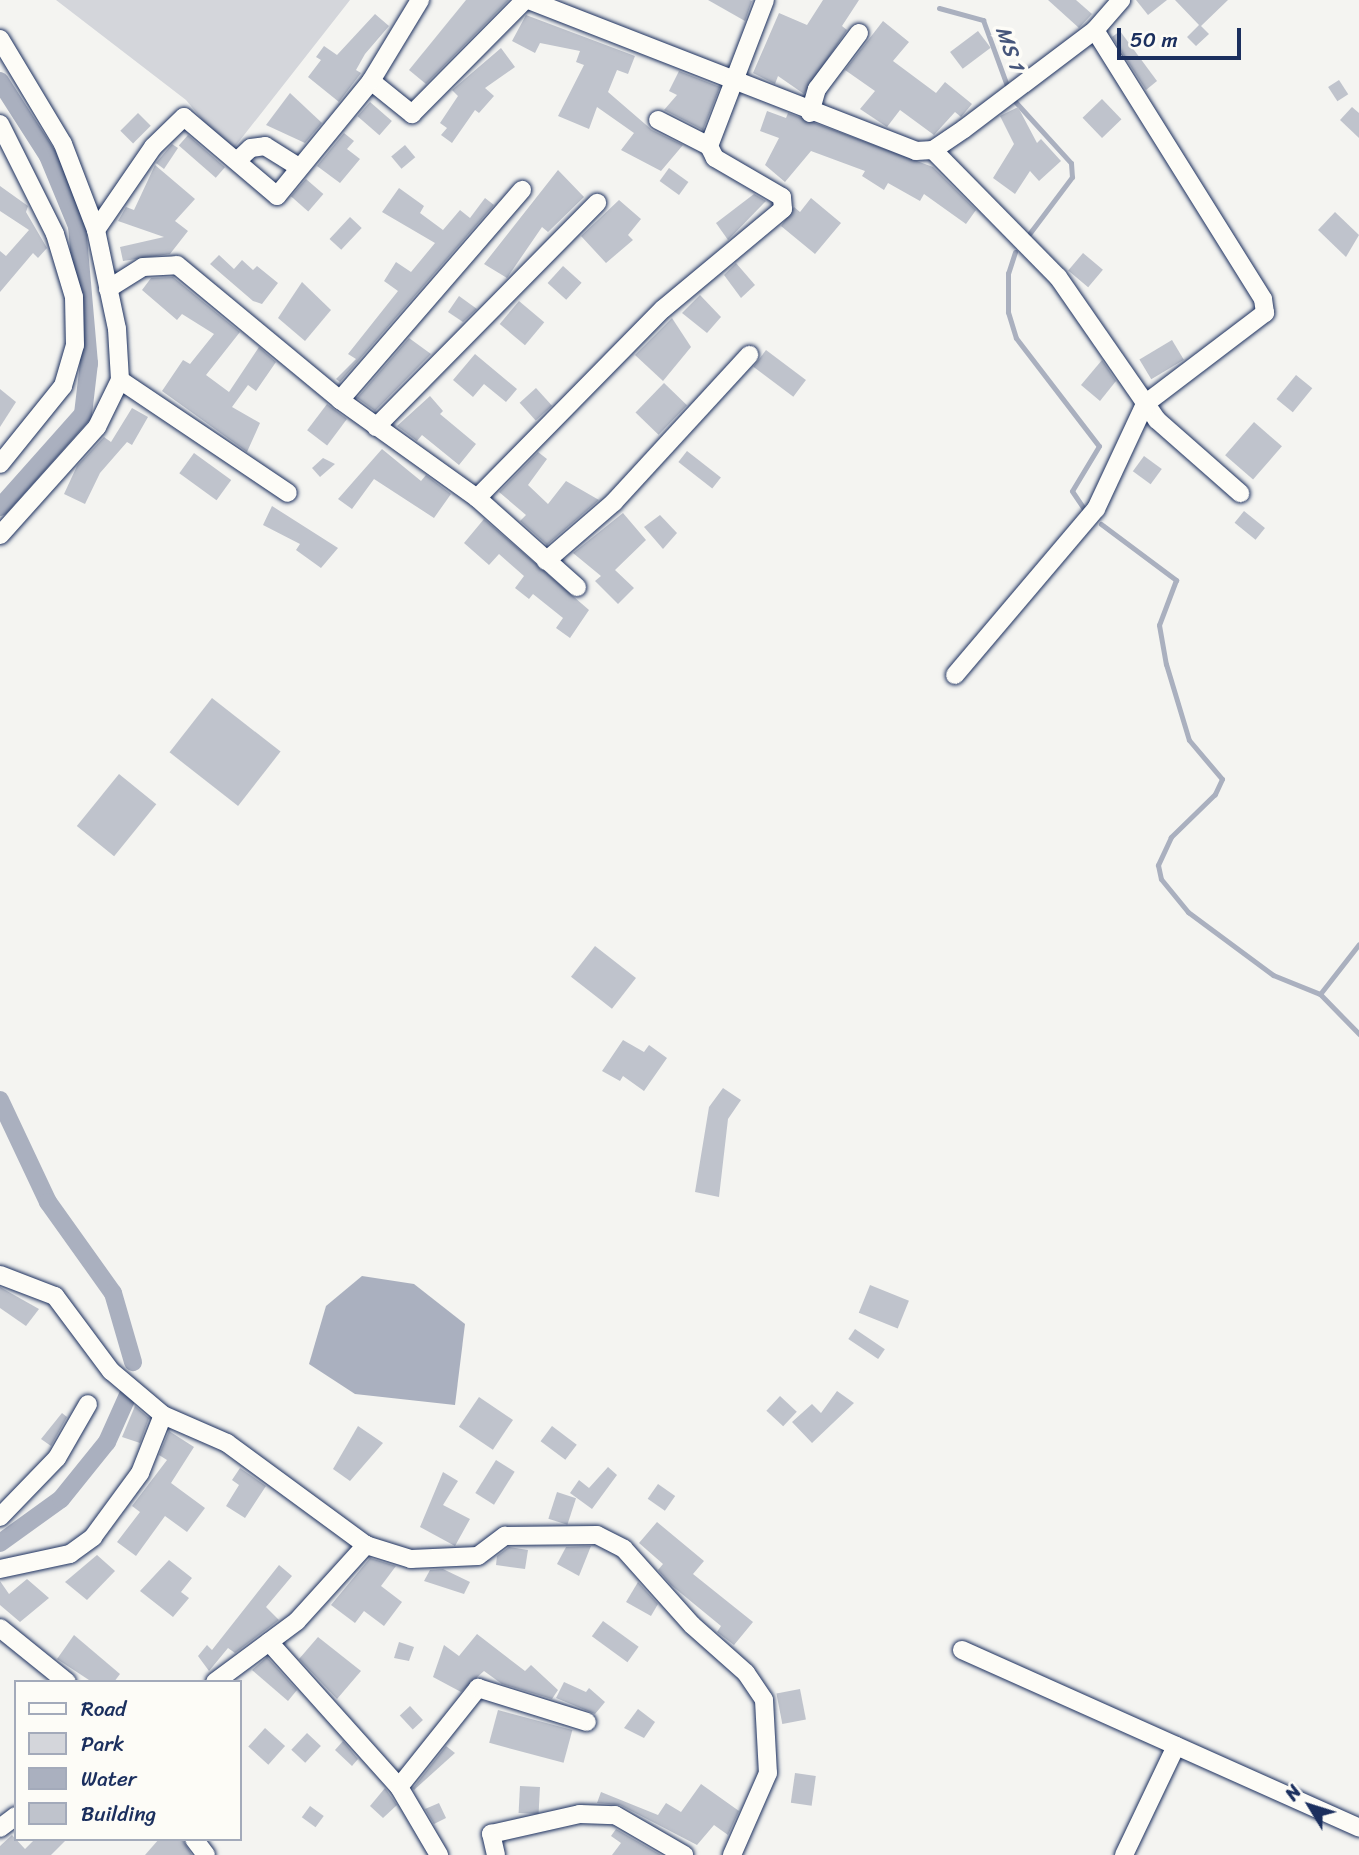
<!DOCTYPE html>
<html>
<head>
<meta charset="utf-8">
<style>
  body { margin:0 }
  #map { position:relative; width:1359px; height:1855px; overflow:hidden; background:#f4f4f1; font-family:Sriracha,sans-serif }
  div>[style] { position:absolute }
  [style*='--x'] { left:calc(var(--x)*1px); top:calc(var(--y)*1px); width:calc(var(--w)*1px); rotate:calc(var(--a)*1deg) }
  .green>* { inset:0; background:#d4d6db }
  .water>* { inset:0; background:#aab0bf }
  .stream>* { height:5px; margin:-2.5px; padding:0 2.5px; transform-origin:2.5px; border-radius:2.5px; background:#aab0bf }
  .canal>* { height:18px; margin:-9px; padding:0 9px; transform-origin:9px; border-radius:9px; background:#aab0bf }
  .building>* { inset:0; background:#bfc3cc; transform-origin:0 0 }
  .roads { filter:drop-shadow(0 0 2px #1b2f5e) drop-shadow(0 0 2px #1b2f5e) }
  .minor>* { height:18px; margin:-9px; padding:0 9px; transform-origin:9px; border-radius:9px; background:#fdfcf7 }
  span { translate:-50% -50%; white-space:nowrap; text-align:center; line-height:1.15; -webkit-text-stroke:7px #fdfcf7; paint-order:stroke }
  .water-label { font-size:21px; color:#46567b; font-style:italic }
  .legend { position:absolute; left:14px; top:1680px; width:228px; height:161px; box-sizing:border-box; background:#fdfcf7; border:2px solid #a3aaba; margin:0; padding:9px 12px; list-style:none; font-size:21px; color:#1b2f5e }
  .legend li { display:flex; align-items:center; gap:14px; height:35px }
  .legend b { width:35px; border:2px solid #a3aaba }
  .north { position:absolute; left:1275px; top:1771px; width:70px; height:70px; -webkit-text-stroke:5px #fdfcf7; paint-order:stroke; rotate:308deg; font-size:19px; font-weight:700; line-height:28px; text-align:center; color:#1b2f5e }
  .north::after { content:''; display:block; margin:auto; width:24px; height:32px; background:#1b2f5e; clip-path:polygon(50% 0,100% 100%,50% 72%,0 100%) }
  .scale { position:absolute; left:1117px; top:28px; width:124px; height:32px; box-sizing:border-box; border:4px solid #1b2f5e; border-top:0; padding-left:9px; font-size:21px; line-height:24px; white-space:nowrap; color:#1b2f5e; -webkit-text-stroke:5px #fdfcf7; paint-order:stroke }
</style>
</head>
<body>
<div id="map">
  <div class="green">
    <div style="clip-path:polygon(56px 0,350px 0,230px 153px,186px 100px)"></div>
  </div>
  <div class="water">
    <div style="clip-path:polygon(362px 1276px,414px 1284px,465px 1324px,455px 1405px,355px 1394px,309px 1364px,326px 1306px)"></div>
  </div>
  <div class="stream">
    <div style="--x:939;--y:8;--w:46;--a:15.3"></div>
    <div style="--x:983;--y:20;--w:76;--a:69.9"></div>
    <div style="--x:1011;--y:97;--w:89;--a:47.7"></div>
    <div style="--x:1071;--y:163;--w:14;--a:86"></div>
    <div style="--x:1072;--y:177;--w:71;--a:127"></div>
    <div style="--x:1015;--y:252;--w:22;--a:108"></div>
    <div style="--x:1008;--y:273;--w:39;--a:90"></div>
    <div style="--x:1008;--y:312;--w:27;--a:73"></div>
    <div style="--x:1016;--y:338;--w:136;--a:52.5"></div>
    <div style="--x:1099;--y:446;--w:52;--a:121"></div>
    <div style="--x:1072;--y:491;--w:25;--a:56"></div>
    <div style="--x:1101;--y:524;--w:94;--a:36.7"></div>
    <div style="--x:1176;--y:580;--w:48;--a:110.7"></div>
    <div style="--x:1159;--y:625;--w:40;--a:80"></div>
    <div style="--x:1166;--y:664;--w:79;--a:73.2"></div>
    <div style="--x:1189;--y:740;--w:51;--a:49.8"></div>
    <div style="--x:1222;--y:779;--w:17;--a:115"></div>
    <div style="--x:1215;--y:794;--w:62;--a:135.7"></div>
    <div style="--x:1171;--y:837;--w:31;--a:115"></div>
    <div style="--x:1158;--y:865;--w:14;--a:78"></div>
    <div style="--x:1161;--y:879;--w:43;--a:50.7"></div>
    <div style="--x:1188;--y:912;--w:106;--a:36.5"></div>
    <div style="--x:1273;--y:975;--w:51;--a:22"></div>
    <div style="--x:1320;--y:994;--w:56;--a:45.7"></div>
    <div style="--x:1320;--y:994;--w:63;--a:-52"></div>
  </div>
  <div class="canal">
    <div style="--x:0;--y:81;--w:89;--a:57.4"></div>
    <div style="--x:48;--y:156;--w:76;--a:67.5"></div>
    <div style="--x:77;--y:226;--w:138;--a:85"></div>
    <div style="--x:89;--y:363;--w:51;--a:96.7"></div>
    <div style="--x:83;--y:414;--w:125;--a:131.7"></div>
    <div style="--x:0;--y:1100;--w:113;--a:64.8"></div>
    <div style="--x:48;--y:1202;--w:112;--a:54.5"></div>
    <div style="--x:113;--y:1293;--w:72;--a:73.8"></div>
    <div style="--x:0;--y:1543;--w:75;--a:-35.8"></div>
    <div style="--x:61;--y:1499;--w:73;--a:-51.1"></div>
    <div style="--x:107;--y:1442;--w:51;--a:-65.9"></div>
  </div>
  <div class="building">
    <div style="clip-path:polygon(466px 0,509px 0,426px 84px,409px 70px)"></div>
    <div style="clip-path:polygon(708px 0,750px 0,752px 1px,745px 21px)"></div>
    <div style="clip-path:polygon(823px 0,859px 0,842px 26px,847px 30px,804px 94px,778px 76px,775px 84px,753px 73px,779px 13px,807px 25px)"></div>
    <div style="clip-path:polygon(1048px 0,1076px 0,1092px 14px,1079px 28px)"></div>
    <div style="clip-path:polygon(1136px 0,1167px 0,1148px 15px)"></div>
    <div style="clip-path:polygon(1175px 0,1228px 0,1201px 26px,1209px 34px,1196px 46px,1187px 37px,1199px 25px)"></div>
    <div style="clip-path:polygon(375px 14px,389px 26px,365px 54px,356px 70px,361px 73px,339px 102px,308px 77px,321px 60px,316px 57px,324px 46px,337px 55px)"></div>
    <div style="clip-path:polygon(526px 15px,635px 56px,628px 74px,617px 70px,608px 92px,652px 130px,683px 145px,661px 171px,621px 150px,634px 133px,597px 107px,589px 129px,558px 116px,584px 65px,576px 62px,580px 51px,540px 43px,535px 53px,512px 41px)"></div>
    <div style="clip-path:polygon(883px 21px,909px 42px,893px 61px,936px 93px,945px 82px,972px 104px,961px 117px,955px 112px,934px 135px,900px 110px,887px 127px,860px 109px,875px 91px,845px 70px)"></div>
    <div style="left:978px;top:31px;width:21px;height:35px;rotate:53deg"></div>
    <div style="clip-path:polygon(1120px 31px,1157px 81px,1146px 90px,1112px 37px)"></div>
    <div style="clip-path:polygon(501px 48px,515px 67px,485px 88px,494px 96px,479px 113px,475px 110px,452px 143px,441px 135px,447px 128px,440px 123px,458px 96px,452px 90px)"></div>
    <div style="clip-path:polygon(679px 71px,720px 87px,703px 130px,664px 110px,677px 95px,669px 91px)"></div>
    <div style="left:1339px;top:80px;width:17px;height:13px;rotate:57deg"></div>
    <div style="clip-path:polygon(290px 93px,322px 123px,305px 143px,266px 125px)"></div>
    <div style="left:1102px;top:99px;width:28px;height:27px;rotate:46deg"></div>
    <div style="left:370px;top:102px;width:29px;height:19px;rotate:41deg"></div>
    <div style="clip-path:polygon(1018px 107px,1037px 143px,1041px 139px,1061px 161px,1039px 181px,1030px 171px,1015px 194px,993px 178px,1014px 144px,1000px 116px)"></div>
    <div style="clip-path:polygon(1352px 107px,1359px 113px,1359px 138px,1340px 120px)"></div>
    <div style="clip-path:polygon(767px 111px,786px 118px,788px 113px,933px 167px,976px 210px,966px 224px,924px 194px,920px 201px,888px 183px,884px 190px,862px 176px,865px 171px,811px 151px,785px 182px,765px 165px,779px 138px,760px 131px)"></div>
    <div style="left:138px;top:113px;width:18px;height:25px;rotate:45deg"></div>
    <div style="clip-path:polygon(344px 133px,354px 141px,347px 149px,360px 159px,340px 183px,317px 166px)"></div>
    <div style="left:188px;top:135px;width:49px;height:14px;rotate:41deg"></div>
    <div style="clip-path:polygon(172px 144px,178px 148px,164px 169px,156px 163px)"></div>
    <div style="left:405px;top:145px;width:16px;height:18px;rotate:50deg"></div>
    <div style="clip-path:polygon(155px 165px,195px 199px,175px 221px,188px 231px,170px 254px,123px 261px,120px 247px,164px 237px,118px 221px,126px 207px,134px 210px)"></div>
    <div style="left:669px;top:168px;width:24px;height:16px;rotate:36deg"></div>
    <div style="clip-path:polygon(558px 170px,584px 197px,548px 232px,542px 227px,507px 278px,484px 264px)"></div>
    <div style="left:306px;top:179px;width:23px;height:23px;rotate:41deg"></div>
    <div style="clip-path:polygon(0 186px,28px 206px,26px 212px,47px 248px,38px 258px,33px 253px,0 292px,0 251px,6px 256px,29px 230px,0 211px)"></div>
    <div style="clip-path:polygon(399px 188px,424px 206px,420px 213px,443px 230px,460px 210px,470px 218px,485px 198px,494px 205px,340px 382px,336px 379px,356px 359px,348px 354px,398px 291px,384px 281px,396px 262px,411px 272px,435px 243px,382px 212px)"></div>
    <div style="clip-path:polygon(754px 194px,766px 201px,728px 240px,716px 223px)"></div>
    <div style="clip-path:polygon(811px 198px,841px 223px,815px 254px,781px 226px,794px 207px,800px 212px)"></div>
    <div style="clip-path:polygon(619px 200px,641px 219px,628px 235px,633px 240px,606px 263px,581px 236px)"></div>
    <div style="clip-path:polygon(1335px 212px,1359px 235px,1346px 257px,1318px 230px)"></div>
    <div style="left:350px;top:217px;width:16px;height:30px;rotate:43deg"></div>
    <div style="left:1083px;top:253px;width:26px;height:23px;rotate:40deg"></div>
    <div style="clip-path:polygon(219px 255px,234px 269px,242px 260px,253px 270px,257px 266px,278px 283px,262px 304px,253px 301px,210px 264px)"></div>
    <div style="clip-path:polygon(736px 263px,755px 285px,741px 298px,724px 275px)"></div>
    <div style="left:563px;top:266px;width:25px;height:23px;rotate:42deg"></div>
    <div style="clip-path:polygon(173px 277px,240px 332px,206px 375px,229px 392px,259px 347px,276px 362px,256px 391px,248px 385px,232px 407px,260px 423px,247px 452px,162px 391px,183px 360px,190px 364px,214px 334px,182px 314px,177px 320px,142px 290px,151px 278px)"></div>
    <div style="clip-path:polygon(302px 282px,331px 310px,305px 341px,278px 318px)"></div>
    <div style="clip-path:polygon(700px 295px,721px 317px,707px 333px,682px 313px)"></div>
    <div style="clip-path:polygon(459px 296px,477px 309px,463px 322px,448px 312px)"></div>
    <div style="left:519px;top:301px;width:33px;height:30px;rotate:40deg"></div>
    <div style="clip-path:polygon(672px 318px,691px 347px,663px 381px,635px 355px)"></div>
    <div style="clip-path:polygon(409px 338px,431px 354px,375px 411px,357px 398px)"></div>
    <div style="left:1172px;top:340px;width:23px;height:38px;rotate:59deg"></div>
    <div style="left:766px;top:350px;width:50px;height:21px;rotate:37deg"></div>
    <div style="clip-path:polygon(475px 354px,517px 389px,506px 402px,484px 384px,473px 397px,453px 380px)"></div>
    <div style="clip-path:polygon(1102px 360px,1116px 381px,1100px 401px,1081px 385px)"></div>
    <div style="left:1296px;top:375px;width:21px;height:31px;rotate:39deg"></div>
    <div style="left:664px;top:383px;width:32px;height:41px;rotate:44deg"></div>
    <div style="left:536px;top:388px;width:24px;height:22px;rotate:48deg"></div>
    <div style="clip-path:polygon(0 389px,16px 402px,0 427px)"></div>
    <div style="clip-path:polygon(430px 396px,443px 411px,440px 414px,476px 444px,459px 465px,422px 435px,417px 441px,397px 426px)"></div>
    <div style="left:327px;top:404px;width:25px;height:33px;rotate:37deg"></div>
    <div style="clip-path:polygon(132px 408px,148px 417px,132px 445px,127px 442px,100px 473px,85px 504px,64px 494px,77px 466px,104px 437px,111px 442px)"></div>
    <div style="left:1254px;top:422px;width:37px;height:44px;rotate:41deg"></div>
    <div style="clip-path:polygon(382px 449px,421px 481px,426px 475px,451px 494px,434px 518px,374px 479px,352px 509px,338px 499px)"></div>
    <div style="left:687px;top:451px;width:43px;height:14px;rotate:38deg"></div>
    <div style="clip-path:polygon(538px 452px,547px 459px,528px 485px,548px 504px,566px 481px,599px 500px,547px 545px,520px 521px,526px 515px,499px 492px)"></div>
    <div style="left:194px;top:453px;width:46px;height:25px;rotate:36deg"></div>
    <div style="left:1144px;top:456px;width:22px;height:19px;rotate:36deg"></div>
    <div style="clip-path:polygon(323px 458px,335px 464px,320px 477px,312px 468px)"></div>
    <div style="clip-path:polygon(272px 506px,338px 548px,321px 568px,296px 550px,300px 544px,263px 525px)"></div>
    <div style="left:1244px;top:511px;width:27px;height:15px;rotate:39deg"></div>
    <div style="clip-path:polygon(623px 513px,646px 540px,615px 570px,634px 588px,618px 604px,595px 581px,601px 576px,573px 553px)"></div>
    <div style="clip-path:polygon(660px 515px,677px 533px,663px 549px,644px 527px)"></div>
    <div style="clip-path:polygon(484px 519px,589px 610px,570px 638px,556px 628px,563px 618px,533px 594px,529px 599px,515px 588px,524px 576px,499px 554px,489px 565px,464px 543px)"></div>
    <div style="left:212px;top:698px;width:87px;height:69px;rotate:38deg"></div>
    <div style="left:119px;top:774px;width:48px;height:67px;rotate:39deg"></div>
    <div style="left:595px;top:946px;width:52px;height:39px;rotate:38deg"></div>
    <div style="clip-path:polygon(623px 1040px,644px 1052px,649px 1045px,667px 1058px,644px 1091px,623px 1076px,620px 1081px,602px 1071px)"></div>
    <div style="clip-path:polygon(723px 1088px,741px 1100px,728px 1119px,719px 1197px,695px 1192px,709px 1107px)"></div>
    <div style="left:870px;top:1285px;width:42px;height:30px;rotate:22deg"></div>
    <div style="clip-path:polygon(0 1287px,39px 1309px,26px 1326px,0 1308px)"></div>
    <div style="left:855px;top:1329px;width:36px;height:12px;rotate:34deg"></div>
    <div style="clip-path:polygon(837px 1391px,854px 1403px,812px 1443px,792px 1422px,812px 1404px,821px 1413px)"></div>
    <div style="left:780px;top:1396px;width:23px;height:20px;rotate:43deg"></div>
    <div style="left:479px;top:1397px;width:41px;height:36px;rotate:34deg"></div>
    <div style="clip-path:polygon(135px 1406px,149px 1418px,140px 1443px,122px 1437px)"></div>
    <div style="clip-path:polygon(62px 1413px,67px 1417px,51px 1446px,41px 1439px)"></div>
    <div style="clip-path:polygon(358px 1426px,383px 1443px,350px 1481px,333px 1469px)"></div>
    <div style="left:552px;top:1426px;width:31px;height:19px;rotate:37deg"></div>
    <div style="clip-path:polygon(169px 1431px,194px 1447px,171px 1483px,205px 1508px,187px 1532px,165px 1516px,136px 1556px,117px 1542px,140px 1512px,132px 1506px,167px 1460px,159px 1455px)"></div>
    <div style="left:496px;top:1460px;width:22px;height:39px;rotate:32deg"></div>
    <div style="clip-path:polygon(608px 1467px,617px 1475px,592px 1509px,570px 1493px,579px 1480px,589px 1488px)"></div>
    <div style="clip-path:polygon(240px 1468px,266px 1486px,245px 1518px,226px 1506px,239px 1485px,232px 1480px)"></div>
    <div style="clip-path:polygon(443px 1472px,458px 1481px,443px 1505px,470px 1519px,455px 1546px,420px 1527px)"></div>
    <div style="left:658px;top:1484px;width:21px;height:18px;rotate:35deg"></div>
    <div style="left:557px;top:1492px;width:20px;height:28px;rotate:18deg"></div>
    <div style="clip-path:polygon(657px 1522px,704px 1561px,693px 1574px,753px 1622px,734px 1645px,717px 1632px,721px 1626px,671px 1585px,658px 1570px,663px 1564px,639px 1543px)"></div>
    <div style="clip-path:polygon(591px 1546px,579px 1576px,557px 1564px,566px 1547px)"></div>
    <div style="clip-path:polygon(509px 1547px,528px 1550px,525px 1569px,496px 1565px,497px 1556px)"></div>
    <div style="clip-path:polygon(97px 1555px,115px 1571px,87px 1600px,65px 1582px)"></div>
    <div style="clip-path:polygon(370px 1558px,396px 1566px,381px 1586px,402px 1602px,384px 1626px,364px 1611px,355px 1623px,331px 1605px)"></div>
    <div style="clip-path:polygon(169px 1560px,192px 1578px,181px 1592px,189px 1598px,173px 1617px,140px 1591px)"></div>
    <div style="clip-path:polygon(279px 1565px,292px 1576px,266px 1607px,279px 1620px,235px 1653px,228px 1648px,209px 1671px,198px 1656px,207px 1645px,212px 1650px)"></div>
    <div style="clip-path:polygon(443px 1569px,470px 1582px,464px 1594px,424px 1581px,430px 1570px)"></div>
    <div style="clip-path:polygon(27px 1579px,49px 1598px,20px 1622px,0 1605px,0 1581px,9px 1594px)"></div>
    <div style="clip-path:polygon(638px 1582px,658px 1604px,651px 1616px,626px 1602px)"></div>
    <div style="left:603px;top:1621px;width:44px;height:19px;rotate:36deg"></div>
    <div style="clip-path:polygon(477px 1634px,525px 1671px,531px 1665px,558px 1690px,552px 1699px,502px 1684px,484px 1671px,461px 1692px,433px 1677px,444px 1645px,459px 1656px)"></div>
    <div style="clip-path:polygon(74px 1635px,120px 1674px,114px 1682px,92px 1682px,57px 1659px)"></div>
    <div style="clip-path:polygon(318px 1637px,361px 1671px,337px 1699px,299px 1659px)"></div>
    <div style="clip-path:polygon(399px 1642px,414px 1647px,409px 1661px,394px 1658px)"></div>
    <div style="clip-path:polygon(267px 1657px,297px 1690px,288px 1701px,252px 1670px)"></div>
    <div style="clip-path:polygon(564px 1682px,586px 1692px,589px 1688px,605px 1702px,595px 1714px,556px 1698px)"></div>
    <div style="left:800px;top:1689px;width:31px;height:24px;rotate:79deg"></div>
    <div style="left:410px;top:1706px;width:19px;height:14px;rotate:47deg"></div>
    <div style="clip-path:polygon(638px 1709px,655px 1722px,644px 1738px,624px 1728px)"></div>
    <div style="left:498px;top:1710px;width:77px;height:34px;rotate:15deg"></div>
    <div style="left:265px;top:1728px;width:27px;height:25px;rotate:42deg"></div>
    <div style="left:307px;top:1733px;width:19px;height:23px;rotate:43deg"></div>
    <div style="clip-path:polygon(343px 1741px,358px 1759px,352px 1766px,335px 1750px)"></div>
    <div style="clip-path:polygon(446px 1746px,455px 1753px,414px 1790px,413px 1788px)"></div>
    <div style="left:795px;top:1773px;width:21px;height:30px;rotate:8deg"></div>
    <div style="clip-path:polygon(701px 1784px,739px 1811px,728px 1835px,714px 1825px,697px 1845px,620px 1805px,597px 1803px,601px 1792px,658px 1815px,666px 1803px,681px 1812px)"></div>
    <div style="left:520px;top:1786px;width:20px;height:27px;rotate:3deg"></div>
    <div style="clip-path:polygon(385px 1788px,397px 1805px,383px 1818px,370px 1806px)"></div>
    <div style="clip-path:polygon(439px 1803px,446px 1818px,434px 1824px,425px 1809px)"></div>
    <div style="left:310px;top:1806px;width:17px;height:14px;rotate:36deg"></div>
    <div style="clip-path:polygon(616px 1829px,661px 1855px,612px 1855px,621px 1843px,611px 1836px)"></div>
    <div style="clip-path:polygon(12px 1835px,25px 1849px,35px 1839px,67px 1839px,51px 1855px,0 1855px,0 1846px)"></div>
    <div style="clip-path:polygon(159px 1839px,182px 1839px,192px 1855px,145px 1855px)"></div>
  </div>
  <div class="roads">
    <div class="minor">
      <div style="--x:529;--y:0;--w:415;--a:21.3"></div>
      <div style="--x:916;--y:151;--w:17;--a:-3"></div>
      <div style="--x:933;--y:150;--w:37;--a:-34"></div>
      <div style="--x:964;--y:129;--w:164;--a:-37.1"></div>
      <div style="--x:1095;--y:30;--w:40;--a:-49"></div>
      <div style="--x:0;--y:39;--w:122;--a:59"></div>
      <div style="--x:63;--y:144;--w:92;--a:69"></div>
      <div style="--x:96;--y:230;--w:101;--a:78"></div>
      <div style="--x:117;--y:329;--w:51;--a:86.6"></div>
      <div style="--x:120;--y:380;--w:52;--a:116.1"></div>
      <div style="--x:97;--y:427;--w:145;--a:131.9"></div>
      <div style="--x:371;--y:81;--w:53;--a:38.8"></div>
      <div style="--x:412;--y:114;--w:161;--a:-45.3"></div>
      <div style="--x:810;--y:113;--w:25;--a:-74"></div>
      <div style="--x:817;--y:89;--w:70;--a:-53.1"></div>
      <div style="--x:658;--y:120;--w:57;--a:27"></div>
      <div style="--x:0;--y:124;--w:123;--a:63.4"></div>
      <div style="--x:55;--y:234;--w:66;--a:73.2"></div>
      <div style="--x:74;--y:297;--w:48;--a:88.8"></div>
      <div style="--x:75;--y:345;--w:43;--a:106.3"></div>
      <div style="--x:63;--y:386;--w:100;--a:128.9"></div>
      <div style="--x:933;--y:150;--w:178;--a:45.5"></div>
      <div style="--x:1058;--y:277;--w:174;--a:55.3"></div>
      <div style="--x:1157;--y:420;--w:111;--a:41.3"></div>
      <div style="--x:239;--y:159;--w:16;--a:-43"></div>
      <div style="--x:251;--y:148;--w:14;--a:-8"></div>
      <div style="--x:265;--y:146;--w:38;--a:32"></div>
      <div style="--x:96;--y:230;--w:101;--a:-55.5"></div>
      <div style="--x:153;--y:147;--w:43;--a:-44.1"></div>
      <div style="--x:184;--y:117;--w:122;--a:40.3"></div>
      <div style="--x:277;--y:196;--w:149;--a:-50.7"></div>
      <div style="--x:371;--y:81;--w:95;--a:-58.8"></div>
      <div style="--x:108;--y:289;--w:41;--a:-32.2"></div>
      <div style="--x:143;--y:267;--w:34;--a:-3"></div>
      <div style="--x:177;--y:265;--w:212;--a:39.6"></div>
      <div style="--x:340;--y:400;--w:168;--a:35.6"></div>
      <div style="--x:477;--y:498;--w:134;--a:41.7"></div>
      <div style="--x:120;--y:380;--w:202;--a:33.9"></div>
      <div style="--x:340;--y:400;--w:278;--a:-49.1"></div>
      <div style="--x:376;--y:427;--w:315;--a:-45.4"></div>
      <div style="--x:477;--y:498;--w:265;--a:-45.5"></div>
      <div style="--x:663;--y:309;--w:156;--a:-39.8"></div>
      <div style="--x:783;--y:209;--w:12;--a:-95"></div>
      <div style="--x:782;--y:197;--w:78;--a:-149.8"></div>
      <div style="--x:715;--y:158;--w:13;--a:-117"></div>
      <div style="--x:709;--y:146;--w:156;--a:-69"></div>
      <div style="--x:546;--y:561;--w:90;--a:-40.9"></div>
      <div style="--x:614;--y:502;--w:200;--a:-47.4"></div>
      <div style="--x:955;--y:675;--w:218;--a:-49.7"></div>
      <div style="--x:1096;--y:509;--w:116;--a:-65"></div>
      <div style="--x:1145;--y:404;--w:151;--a:-37.2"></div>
      <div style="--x:1265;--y:313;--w:14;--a:-98"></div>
      <div style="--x:1263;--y:299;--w:317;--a:-122"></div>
      <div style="--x:0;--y:1275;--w:59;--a:20.9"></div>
      <div style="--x:55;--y:1296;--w:94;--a:53.3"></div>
      <div style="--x:111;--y:1371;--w:68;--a:40.2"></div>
      <div style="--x:163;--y:1415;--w:70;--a:23.6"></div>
      <div style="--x:227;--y:1443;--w:172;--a:36.3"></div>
      <div style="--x:0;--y:1517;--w:82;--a:-46"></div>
      <div style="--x:57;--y:1458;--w:62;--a:-60.1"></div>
      <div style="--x:0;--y:1569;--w:72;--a:-12.1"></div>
      <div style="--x:70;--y:1554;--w:29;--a:-36"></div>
      <div style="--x:93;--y:1537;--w:79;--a:-53.7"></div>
      <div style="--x:140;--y:1473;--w:62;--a:-68.4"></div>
      <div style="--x:0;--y:1628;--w:86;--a:38.9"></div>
      <div style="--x:269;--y:1642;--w:195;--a:48.1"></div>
      <div style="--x:399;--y:1787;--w:79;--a:59.5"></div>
      <div style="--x:962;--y:1650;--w:435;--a:24.1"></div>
      <div style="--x:215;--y:1682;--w:102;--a:-36.6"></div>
      <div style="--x:297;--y:1621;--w:103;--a:-47.8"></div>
      <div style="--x:366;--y:1545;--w:47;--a:17.3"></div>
      <div style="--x:411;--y:1559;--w:67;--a:-2.6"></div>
      <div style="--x:478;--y:1556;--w:34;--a:-37"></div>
      <div style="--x:505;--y:1536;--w:92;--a:-0.6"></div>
      <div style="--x:597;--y:1535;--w:30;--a:27"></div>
      <div style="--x:624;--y:1549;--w:102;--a:48.2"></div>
      <div style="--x:692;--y:1625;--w:72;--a:41.6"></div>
      <div style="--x:746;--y:1673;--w:32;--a:56"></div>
      <div style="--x:764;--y:1700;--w:73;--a:86.9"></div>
      <div style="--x:768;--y:1773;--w:90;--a:113.7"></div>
      <div style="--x:399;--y:1787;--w:127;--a:-51.4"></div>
      <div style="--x:478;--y:1688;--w:114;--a:17.3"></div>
      <div style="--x:0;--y:1828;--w:20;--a:-37"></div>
      <div style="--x:194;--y:1839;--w:20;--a:53"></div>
      <div style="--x:496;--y:1855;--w:22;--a:-103"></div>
      <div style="--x:491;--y:1834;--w:91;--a:-12.7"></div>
      <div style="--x:580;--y:1814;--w:35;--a:2"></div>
      <div style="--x:615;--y:1815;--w:80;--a:30.1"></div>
      <div style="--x:1124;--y:1855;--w:121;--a:-64.5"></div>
    </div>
  </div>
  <div class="water-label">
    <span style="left:1010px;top:48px;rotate:70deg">MS 1</span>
  </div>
  <ul class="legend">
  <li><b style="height:9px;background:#fdfcf7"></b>Road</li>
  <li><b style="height:19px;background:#d4d6db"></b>Park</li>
  <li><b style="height:19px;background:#aab0bf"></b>Water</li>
  <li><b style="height:19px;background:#bfc3cc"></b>Building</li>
  </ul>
  <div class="north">N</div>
  <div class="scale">50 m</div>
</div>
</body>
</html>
